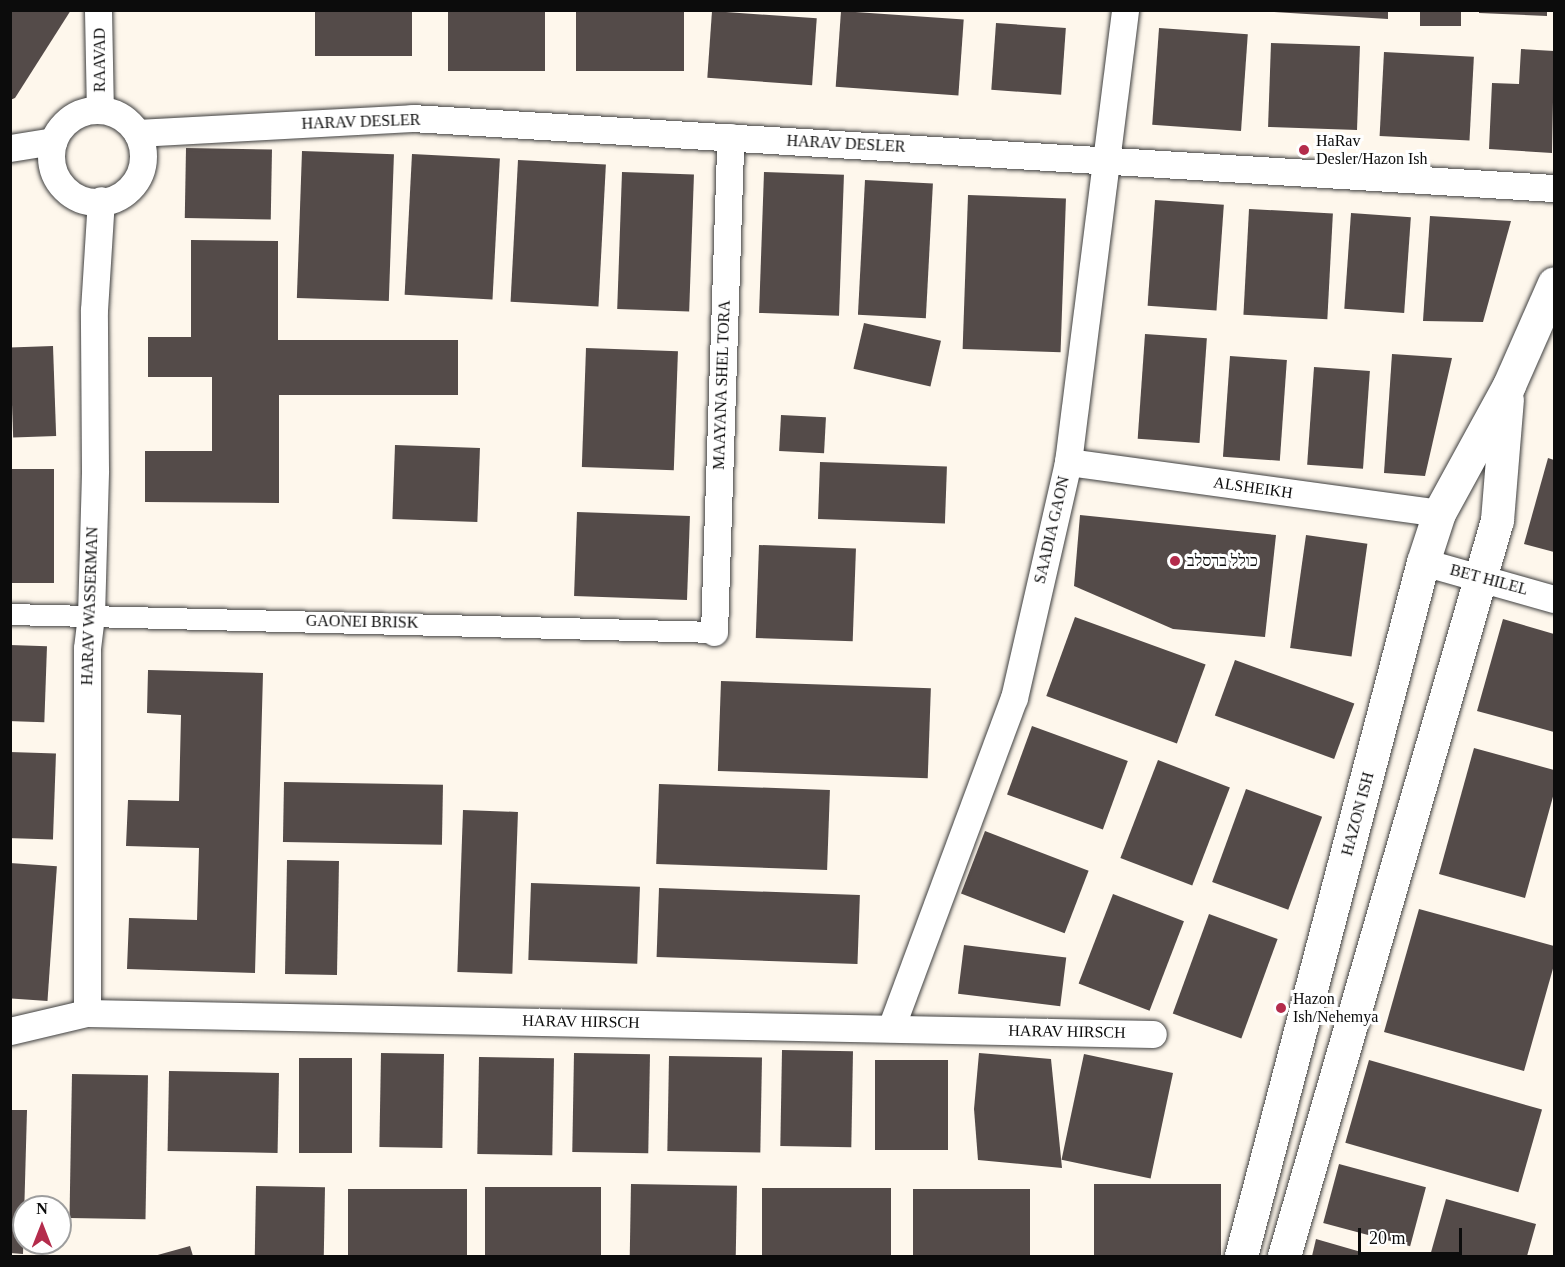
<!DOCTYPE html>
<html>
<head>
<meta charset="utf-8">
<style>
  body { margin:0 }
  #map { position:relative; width:1565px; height:1267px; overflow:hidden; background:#fef7ec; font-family:"Times New Roman","Noto Sans Hebrew",serif }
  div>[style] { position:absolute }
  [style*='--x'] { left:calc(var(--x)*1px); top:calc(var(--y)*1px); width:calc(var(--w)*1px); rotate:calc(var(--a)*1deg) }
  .building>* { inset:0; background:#544b49; transform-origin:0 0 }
  .roads { filter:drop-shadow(0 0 2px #3f3f3f) drop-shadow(0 0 2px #3f3f3f) }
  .pedestrian>* { height:21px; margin:-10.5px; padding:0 10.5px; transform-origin:10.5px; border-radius:10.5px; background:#fff }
  .minor>* { height:27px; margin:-13.5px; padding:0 13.5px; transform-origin:13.5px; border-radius:13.5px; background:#fff }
  .minor>.ring { margin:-13.5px; padding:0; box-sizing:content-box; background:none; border:27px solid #fff; border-radius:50% }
  .tertiary>* { height:33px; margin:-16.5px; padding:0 16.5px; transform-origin:16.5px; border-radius:16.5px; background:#fff }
  .dots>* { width:16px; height:16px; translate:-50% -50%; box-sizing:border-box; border:3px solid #fff; border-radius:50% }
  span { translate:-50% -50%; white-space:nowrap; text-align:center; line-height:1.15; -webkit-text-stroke:6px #fff; paint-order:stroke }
  .street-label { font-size:16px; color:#0c0c0c }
  .poi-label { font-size:16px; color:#0c0c0c }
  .left { translate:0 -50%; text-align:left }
  .frame { position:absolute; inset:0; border:12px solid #0c0c0c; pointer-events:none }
  .north { position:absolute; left:12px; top:1195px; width:60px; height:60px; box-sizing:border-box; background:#fff; border:2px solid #9e9e9e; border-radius:50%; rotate:0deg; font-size:16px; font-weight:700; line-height:24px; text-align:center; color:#0c0c0c }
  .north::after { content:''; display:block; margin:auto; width:21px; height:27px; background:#b42c4c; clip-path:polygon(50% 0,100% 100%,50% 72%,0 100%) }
  .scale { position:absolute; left:1358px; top:1228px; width:104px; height:27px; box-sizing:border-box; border:3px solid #0c0c0c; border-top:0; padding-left:8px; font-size:18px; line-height:21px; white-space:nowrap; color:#0c0c0c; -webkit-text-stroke:4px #fff; paint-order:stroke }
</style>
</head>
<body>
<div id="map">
  <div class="building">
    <div style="clip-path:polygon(10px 10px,71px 10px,15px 98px,10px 100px)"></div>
    <div style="left:315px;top:10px;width:97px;height:46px"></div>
    <div style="left:448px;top:10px;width:97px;height:61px"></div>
    <div style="left:576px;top:10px;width:108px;height:61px"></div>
    <div style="clip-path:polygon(1244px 10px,1388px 10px,1388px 19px)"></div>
    <div style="left:1420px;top:10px;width:41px;height:16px"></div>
    <div style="clip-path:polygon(1479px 10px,1547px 10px,1547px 16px,1479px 13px)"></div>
    <div style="left:712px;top:11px;width:105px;height:67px;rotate:4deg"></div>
    <div style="left:841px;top:11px;width:123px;height:76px;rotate:4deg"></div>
    <div style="left:996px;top:23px;width:70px;height:67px;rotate:4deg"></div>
    <div style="left:1159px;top:28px;width:89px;height:97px;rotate:4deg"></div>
    <div style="left:1271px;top:43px;width:89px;height:84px;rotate:2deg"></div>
    <div style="clip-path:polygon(1521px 49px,1554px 51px,1552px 153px,1489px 149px,1492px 83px,1519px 84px)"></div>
    <div style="left:1384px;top:52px;width:90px;height:84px;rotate:3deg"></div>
    <div style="left:186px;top:148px;width:86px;height:70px;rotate:1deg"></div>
    <div style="left:302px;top:151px;width:92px;height:147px;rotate:2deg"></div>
    <div style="left:412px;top:154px;width:88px;height:141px;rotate:3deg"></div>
    <div style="left:518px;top:160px;width:88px;height:142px;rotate:3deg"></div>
    <div style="left:622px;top:172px;width:72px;height:137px;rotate:2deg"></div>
    <div style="left:764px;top:172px;width:80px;height:141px;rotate:2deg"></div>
    <div style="left:865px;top:180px;width:68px;height:135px;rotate:3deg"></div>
    <div style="left:968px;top:195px;width:98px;height:154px;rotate:2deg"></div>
    <div style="left:1155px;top:200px;width:69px;height:106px;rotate:4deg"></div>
    <div style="left:1249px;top:209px;width:84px;height:106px;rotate:3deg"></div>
    <div style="left:1351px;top:213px;width:60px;height:96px;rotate:4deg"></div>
    <div style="clip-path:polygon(1430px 216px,1511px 221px,1483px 322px,1423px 321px)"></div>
    <div style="clip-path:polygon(191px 240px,278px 241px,278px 340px,458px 340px,458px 395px,279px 395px,279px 503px,145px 502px,145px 451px,212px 451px,212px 377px,148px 377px,148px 337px,191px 337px)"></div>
    <div style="left:864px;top:323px;width:79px;height:47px;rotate:13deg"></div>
    <div style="left:1145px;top:334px;width:62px;height:105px;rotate:4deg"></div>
    <div style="left:53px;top:346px;width:90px;height:43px;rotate:88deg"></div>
    <div style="left:586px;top:348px;width:92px;height:119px;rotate:2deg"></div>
    <div style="clip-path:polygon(1392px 354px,1452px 358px,1425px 476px,1384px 473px)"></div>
    <div style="left:1230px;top:356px;width:57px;height:101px;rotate:4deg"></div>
    <div style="left:1314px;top:367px;width:56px;height:98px;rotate:4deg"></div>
    <div style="left:781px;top:415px;width:45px;height:36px;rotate:3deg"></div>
    <div style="left:395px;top:445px;width:85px;height:74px;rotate:2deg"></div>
    <div style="clip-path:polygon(1548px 458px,1554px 460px,1554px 552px,1524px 544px)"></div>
    <div style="left:820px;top:462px;width:127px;height:57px;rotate:2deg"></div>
    <div style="left:10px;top:469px;width:44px;height:114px"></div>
    <div style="left:577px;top:512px;width:113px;height:84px;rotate:2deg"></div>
    <div style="clip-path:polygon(1080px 515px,1276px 535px,1265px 637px,1173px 629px,1074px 586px)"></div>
    <div style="left:1306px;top:535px;width:62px;height:114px;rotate:8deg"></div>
    <div style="left:759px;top:545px;width:97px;height:93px;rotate:2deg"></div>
    <div style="left:1075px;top:617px;width:139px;height:84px;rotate:20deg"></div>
    <div style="clip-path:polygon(1503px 619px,1554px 634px,1554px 732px,1477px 711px)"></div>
    <div style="left:10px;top:645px;width:37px;height:76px;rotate:2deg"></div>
    <div style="left:1235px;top:660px;width:127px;height:59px;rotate:20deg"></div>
    <div style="clip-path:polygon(148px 670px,263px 673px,255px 973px,127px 969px,129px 918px,197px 920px,199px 848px,126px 846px,128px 800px,179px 801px,181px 715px,147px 713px)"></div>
    <div style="left:721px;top:681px;width:210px;height:90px;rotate:2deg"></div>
    <div style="left:1032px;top:726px;width:102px;height:73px;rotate:20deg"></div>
    <div style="clip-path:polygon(1474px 748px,1554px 770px,1554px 793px,1525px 898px,1439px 874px)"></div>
    <div style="left:10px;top:752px;width:46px;height:86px;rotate:2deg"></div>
    <div style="left:1158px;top:760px;width:77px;height:105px;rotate:21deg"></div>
    <div style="left:284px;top:782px;width:159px;height:60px;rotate:1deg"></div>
    <div style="left:659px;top:784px;width:171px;height:80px;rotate:2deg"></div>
    <div style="left:1246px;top:789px;width:81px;height:99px;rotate:20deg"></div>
    <div style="left:463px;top:810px;width:55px;height:162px;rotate:2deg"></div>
    <div style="left:985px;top:831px;width:111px;height:67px;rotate:21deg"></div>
    <div style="left:287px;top:860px;width:52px;height:114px;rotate:1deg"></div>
    <div style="left:10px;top:863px;width:47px;height:135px;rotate:4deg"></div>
    <div style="left:531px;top:883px;width:109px;height:77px;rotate:2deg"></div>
    <div style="left:659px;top:888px;width:201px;height:69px;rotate:2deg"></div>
    <div style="left:1113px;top:894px;width:76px;height:96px;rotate:21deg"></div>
    <div style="clip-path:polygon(1419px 909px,1554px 946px,1554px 965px,1524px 1071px,1384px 1032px)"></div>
    <div style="left:1209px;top:914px;width:73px;height:106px;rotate:20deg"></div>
    <div style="left:964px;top:945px;width:103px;height:49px;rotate:7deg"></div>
    <div style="left:782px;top:1050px;width:71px;height:96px;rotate:1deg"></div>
    <div style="left:381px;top:1053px;width:63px;height:94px;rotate:1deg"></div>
    <div style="left:574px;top:1053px;width:76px;height:99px;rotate:1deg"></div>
    <div style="clip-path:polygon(979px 1053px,1051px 1059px,1062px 1168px,978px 1160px,974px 1109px)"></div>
    <div style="left:1084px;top:1054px;width:91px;height:108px;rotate:12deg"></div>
    <div style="left:669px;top:1056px;width:93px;height:95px;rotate:1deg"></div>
    <div style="left:479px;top:1057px;width:75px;height:97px;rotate:1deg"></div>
    <div style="left:299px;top:1058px;width:53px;height:95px"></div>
    <div style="left:875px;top:1060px;width:73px;height:90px"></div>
    <div style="left:1369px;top:1060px;width:180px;height:86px;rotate:16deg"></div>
    <div style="left:169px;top:1071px;width:110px;height:80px;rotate:1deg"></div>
    <div style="left:72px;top:1074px;width:76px;height:144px;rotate:1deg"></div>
    <div style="clip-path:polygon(10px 1110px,27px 1110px,23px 1254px,10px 1253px)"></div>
    <div style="left:1339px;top:1164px;width:90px;height:61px;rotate:15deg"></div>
    <div style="left:631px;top:1184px;width:106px;height:72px;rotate:1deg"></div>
    <div style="left:1094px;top:1184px;width:127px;height:72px"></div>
    <div style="left:256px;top:1186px;width:69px;height:70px;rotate:1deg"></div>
    <div style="left:485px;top:1187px;width:116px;height:69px"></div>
    <div style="left:762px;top:1188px;width:129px;height:68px"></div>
    <div style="left:348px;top:1189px;width:119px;height:67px"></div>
    <div style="left:913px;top:1189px;width:117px;height:67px"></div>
    <div style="clip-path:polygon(1446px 1199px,1536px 1224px,1527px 1256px,1430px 1256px)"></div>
    <div style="clip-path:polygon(1316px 1239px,1375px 1256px,1312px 1256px)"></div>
    <div style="clip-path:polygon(190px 1246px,193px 1256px,154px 1256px)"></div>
  </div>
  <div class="roads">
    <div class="pedestrian">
      <div style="--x:10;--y:614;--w:704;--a:1.46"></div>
    </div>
    <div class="minor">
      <div style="--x:98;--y:10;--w:100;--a:88.9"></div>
      <div class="ring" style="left:51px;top:110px;width:65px;height:65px"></div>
      <div style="--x:137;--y:133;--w:275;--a:-3.1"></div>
      <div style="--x:412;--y:118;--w:1144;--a:3.51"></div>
      <div style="--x:10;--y:148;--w:44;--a:-9.2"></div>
      <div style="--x:1068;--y:462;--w:374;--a:7.8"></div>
      <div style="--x:1423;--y:562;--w:136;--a:15.8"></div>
      <div style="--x:714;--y:632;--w:495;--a:-88.1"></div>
      <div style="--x:87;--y:1013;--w:365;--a:-90"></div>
      <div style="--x:87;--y:648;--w:32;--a:-83"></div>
      <div style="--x:91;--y:616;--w:146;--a:-88.4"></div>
      <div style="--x:95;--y:470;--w:160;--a:-90.4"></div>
      <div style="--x:94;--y:310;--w:110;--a:-86.4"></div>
      <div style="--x:891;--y:1028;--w:352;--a:-69.6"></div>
      <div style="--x:1014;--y:698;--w:242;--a:-77.1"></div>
      <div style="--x:1068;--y:462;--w:456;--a:-82.8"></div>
      <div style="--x:10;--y:1031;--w:79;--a:-13.2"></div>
      <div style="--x:87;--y:1013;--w:1066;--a:1.13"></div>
    </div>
    <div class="tertiary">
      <div style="--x:1241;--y:1256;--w:717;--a:-75.31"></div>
      <div style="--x:1423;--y:562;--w:52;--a:-71.9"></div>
      <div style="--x:1439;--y:513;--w:146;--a:-61.3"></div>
      <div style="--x:1509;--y:385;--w:111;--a:-66.2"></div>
      <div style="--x:1284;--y:1256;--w:766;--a:-73.86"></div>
      <div style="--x:1497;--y:520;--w:121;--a:-85.3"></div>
    </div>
  </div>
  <div class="dots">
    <div style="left:1304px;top:150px;background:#b42c4c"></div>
    <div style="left:1175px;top:561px;background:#b42c4c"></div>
    <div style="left:1281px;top:1008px;background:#b42c4c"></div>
  </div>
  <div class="street-label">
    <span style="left:100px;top:60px;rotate:-90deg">RAAVAD</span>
    <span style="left:361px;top:122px;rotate:-2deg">HARAV DESLER</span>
    <span style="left:846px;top:144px;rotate:3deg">HARAV DESLER</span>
    <span style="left:722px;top:385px;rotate:-88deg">MAAYANA SHEL TORA</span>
    <span style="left:1253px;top:488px;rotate:8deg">ALSHEIKH</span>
    <span style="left:1052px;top:530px;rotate:-77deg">SAADIA GAON</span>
    <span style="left:1489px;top:580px;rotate:15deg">BET HILEL</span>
    <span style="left:90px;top:606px;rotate:-88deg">HARAV WASSERMAN</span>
    <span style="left:362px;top:622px;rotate:1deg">GAONEI BRISK</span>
    <span style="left:1358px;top:814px;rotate:-75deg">HAZON ISH</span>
    <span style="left:581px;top:1022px;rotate:1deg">HARAV HIRSCH</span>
    <span style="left:1067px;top:1032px;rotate:1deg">HARAV HIRSCH</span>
  </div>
  <div class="poi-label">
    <span class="left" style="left:1316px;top:150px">HaRav<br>Desler/Hazon Ish</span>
    <span class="left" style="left:1187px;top:561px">כולל ברסלב</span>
    <span class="left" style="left:1293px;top:1008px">Hazon<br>Ish/Nehemya</span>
  </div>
  <div class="frame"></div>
  <div class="north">N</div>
  <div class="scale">20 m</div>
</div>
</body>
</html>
